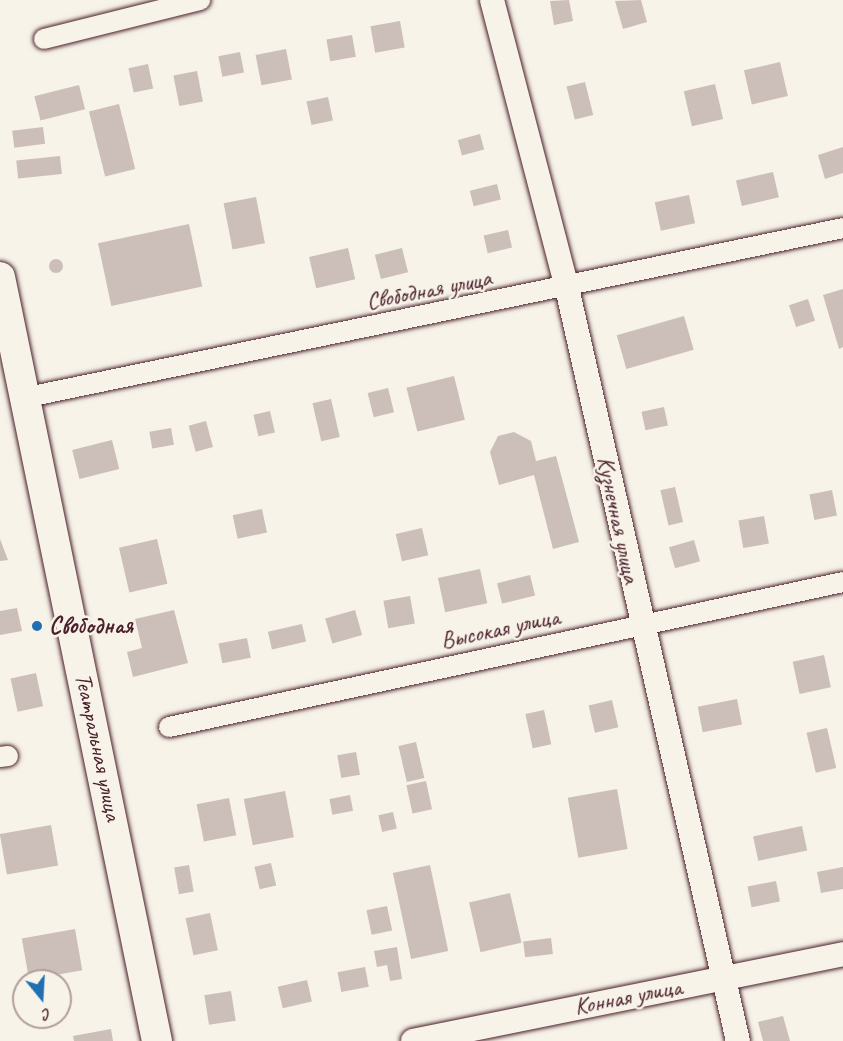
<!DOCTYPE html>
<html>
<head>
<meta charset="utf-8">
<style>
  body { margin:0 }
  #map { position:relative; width:843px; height:1041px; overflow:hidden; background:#f7f3e8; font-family:Caveat,sans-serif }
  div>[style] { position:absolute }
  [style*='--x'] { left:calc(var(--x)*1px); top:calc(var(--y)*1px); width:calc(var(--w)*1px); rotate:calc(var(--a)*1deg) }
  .building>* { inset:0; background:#ccbfb9; transform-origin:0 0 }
  .round { border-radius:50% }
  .roads { filter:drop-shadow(0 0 2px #4a1f2b) drop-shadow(0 0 2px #4a1f2b) }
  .minor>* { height:20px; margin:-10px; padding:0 10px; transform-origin:10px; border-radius:10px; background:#f7f3e8 }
  .tertiary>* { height:24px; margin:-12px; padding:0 12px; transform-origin:12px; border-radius:12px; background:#f7f3e8 }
  .primary>* { height:30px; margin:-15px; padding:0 15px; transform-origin:15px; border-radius:15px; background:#f7f3e8 }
  .dots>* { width:16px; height:16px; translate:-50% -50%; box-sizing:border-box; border:3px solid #f7f3e8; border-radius:50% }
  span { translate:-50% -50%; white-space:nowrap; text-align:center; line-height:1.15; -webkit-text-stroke:5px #f7f3e8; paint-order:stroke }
  .street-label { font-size:24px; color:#4a1f2b }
  .poi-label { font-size:24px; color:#4a1f2b; font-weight:700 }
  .left { translate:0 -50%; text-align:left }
  .north { position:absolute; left:12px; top:969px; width:60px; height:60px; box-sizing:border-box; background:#f7f3e8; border:2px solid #b29e9c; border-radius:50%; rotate:162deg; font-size:16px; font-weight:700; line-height:24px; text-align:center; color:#4a1f2b }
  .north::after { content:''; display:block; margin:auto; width:21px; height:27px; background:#1f6fb2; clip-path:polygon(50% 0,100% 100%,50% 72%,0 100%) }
</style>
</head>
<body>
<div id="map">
  <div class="building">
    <div style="clip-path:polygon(569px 0,573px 21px,554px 25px,550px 1px)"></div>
    <div style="clip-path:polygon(641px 0,647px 22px,623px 29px,615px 1px)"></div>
    <div style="left:400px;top:21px;width:27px;height:30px;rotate:80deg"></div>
    <div style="left:352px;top:35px;width:22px;height:26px;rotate:80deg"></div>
    <div style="left:286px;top:49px;width:31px;height:31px;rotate:79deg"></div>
    <div style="left:240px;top:52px;width:21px;height:22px;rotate:79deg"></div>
    <div style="left:780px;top:62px;width:35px;height:37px;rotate:77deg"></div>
    <div style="left:148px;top:64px;width:25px;height:20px;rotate:78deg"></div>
    <div style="left:197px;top:71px;width:31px;height:24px;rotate:79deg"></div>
    <div style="left:585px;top:82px;width:34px;height:19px;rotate:76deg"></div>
    <div style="left:715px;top:84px;width:36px;height:32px;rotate:77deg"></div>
    <div style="left:79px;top:85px;width:25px;height:46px;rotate:76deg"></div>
    <div style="left:328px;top:97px;width:24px;height:22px;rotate:78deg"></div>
    <div style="left:119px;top:104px;width:67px;height:31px;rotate:76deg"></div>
    <div style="left:43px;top:127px;width:17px;height:31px;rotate:83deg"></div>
    <div style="left:480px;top:134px;width:16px;height:23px;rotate:75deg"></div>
    <div style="clip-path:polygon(843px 147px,843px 173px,825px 179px,818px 155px)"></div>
    <div style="left:60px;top:156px;width:18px;height:44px;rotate:84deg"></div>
    <div style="left:773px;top:172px;width:26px;height:38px;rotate:77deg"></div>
    <div style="left:497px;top:184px;width:16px;height:28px;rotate:76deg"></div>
    <div style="left:689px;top:195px;width:29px;height:35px;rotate:78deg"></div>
    <div style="left:256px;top:197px;width:47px;height:33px;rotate:79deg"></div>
    <div style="left:189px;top:224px;width:64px;height:93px;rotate:78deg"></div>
    <div style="left:508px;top:230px;width:18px;height:25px;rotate:77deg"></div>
    <div style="left:348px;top:248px;width:32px;height:40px;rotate:77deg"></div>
    <div style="left:402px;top:248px;width:25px;height:28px;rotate:76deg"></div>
    <div class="round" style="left:49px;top:259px;width:14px;height:14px"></div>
    <div style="clip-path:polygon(843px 289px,843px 347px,839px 349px,823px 295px)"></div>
    <div style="left:808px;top:299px;width:23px;height:20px;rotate:72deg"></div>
    <div style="left:684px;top:316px;width:35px;height:70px;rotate:74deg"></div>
    <div style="left:454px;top:376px;width:45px;height:49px;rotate:76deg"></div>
    <div style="left:388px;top:388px;width:25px;height:21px;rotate:76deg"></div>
    <div style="left:331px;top:399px;width:39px;height:19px;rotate:77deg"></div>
    <div style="left:664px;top:407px;width:19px;height:23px;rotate:78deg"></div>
    <div style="left:270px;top:411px;width:22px;height:17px;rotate:77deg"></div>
    <div style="left:206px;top:421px;width:27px;height:18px;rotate:75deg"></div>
    <div style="left:171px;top:428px;width:17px;height:22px;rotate:80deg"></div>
    <div style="clip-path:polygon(514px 432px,531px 441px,536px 461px,556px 456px,579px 542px,553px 549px,534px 475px,499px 485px,490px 452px,498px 436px)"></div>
    <div style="left:112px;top:440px;width:30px;height:41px;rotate:76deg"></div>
    <div style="left:675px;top:487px;width:36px;height:15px;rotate:77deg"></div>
    <div style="left:832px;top:490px;width:26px;height:23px;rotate:79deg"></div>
    <div style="left:262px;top:509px;width:24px;height:30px;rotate:78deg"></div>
    <div style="left:764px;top:516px;width:28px;height:26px;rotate:80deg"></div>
    <div style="left:422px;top:528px;width:28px;height:27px;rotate:77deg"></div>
    <div style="clip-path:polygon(0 539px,8px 560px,0 561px)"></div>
    <div style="left:157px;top:539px;width:46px;height:39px;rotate:77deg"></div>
    <div style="left:694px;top:540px;width:22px;height:26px;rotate:74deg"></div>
    <div style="left:480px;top:569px;width:35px;height:43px;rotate:78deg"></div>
    <div style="left:530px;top:575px;width:21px;height:34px;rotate:76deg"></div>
    <div style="left:410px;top:596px;width:28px;height:27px;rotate:80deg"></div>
    <div style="clip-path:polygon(17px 608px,22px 631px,0 635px,0 611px)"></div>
    <div style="clip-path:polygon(174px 610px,188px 663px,133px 677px,127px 652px,142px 648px,135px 619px)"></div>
    <div style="left:355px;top:610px;width:26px;height:31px;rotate:74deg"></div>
    <div style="left:302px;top:624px;width:18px;height:35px;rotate:77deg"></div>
    <div style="left:247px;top:638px;width:20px;height:29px;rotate:79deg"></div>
    <div style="left:824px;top:655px;width:33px;height:32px;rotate:78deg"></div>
    <div style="left:36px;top:673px;width:34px;height:26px;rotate:78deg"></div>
    <div style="left:737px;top:699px;width:26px;height:40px;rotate:79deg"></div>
    <div style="left:612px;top:700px;width:28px;height:24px;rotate:77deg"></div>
    <div style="left:544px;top:710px;width:35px;height:19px;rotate:78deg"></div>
    <div style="left:827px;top:728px;width:41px;height:21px;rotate:77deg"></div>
    <div style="left:416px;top:742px;width:37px;height:18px;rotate:77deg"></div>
    <div style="left:356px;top:752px;width:23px;height:19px;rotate:80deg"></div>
    <div style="left:426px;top:781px;width:29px;height:20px;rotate:78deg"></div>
    <div style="left:617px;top:789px;width:61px;height:50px;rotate:80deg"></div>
    <div style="left:285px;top:791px;width:47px;height:42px;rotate:79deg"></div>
    <div style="left:350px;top:795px;width:16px;height:21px;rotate:79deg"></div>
    <div style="left:229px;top:798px;width:38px;height:33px;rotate:79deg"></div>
    <div style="left:393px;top:812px;width:17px;height:15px;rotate:77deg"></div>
    <div style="left:51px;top:825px;width:41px;height:52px;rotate:80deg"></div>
    <div style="left:802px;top:826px;width:25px;height:50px;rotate:78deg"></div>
    <div style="left:271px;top:863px;width:23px;height:17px;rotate:77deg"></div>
    <div style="left:189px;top:865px;width:27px;height:15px;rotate:80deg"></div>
    <div style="left:430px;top:865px;width:88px;height:38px;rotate:78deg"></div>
    <div style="clip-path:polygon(843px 867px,843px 889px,821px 893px,817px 872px)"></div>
    <div style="left:776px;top:881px;width:21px;height:29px;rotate:79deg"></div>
    <div style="left:510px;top:893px;width:51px;height:42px;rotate:77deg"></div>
    <div style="left:387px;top:906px;width:25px;height:21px;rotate:78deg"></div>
    <div style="left:210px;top:913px;width:38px;height:25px;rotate:78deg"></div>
    <div style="left:75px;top:929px;width:42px;height:54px;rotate:80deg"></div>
    <div style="left:551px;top:938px;width:16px;height:28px;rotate:83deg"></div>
    <div style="clip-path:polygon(397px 947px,402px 979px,390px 981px,387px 965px,377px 967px,374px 951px)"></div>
    <div style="left:365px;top:967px;width:20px;height:28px;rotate:79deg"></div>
    <div style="left:307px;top:980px;width:22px;height:30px;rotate:77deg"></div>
    <div style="left:231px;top:991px;width:30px;height:27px;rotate:81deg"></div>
    <div style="clip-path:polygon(783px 1016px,790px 1041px,763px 1041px,758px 1022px)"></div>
    <div style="clip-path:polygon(111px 1029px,113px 1041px,74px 1041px,73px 1036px)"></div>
  </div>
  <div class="roads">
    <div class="minor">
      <div style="--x:44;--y:39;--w:161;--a:-14"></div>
      <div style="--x:23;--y:398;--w:837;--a:-11.71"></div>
      <div style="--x:169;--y:727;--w:689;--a:-12.14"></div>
      <div style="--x:0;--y:757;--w:8;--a:-7"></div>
    </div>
    <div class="tertiary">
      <div style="--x:492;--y:0;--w:298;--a:75.4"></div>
      <div style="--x:567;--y:288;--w:772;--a:77.21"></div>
      <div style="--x:413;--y:1041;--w:439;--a:-11.4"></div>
    </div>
    <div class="primary">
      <div style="--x:0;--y:277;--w:780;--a:78.39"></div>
    </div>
  </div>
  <div class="dots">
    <div style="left:37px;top:626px;background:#1f6fb2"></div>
  </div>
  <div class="street-label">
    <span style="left:429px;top:290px;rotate:-11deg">Свободная улица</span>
    <span style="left:618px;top:520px;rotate:78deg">Кузнечная улица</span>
    <span style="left:500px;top:629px;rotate:-12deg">Высокая улица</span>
    <span style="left:98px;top:747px;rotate:78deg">Театральная улица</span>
    <span style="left:628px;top:997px;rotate:-11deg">Конная улица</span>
  </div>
  <div class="poi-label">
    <span class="left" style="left:49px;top:626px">Свободная</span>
  </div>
  <div class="north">С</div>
</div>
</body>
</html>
